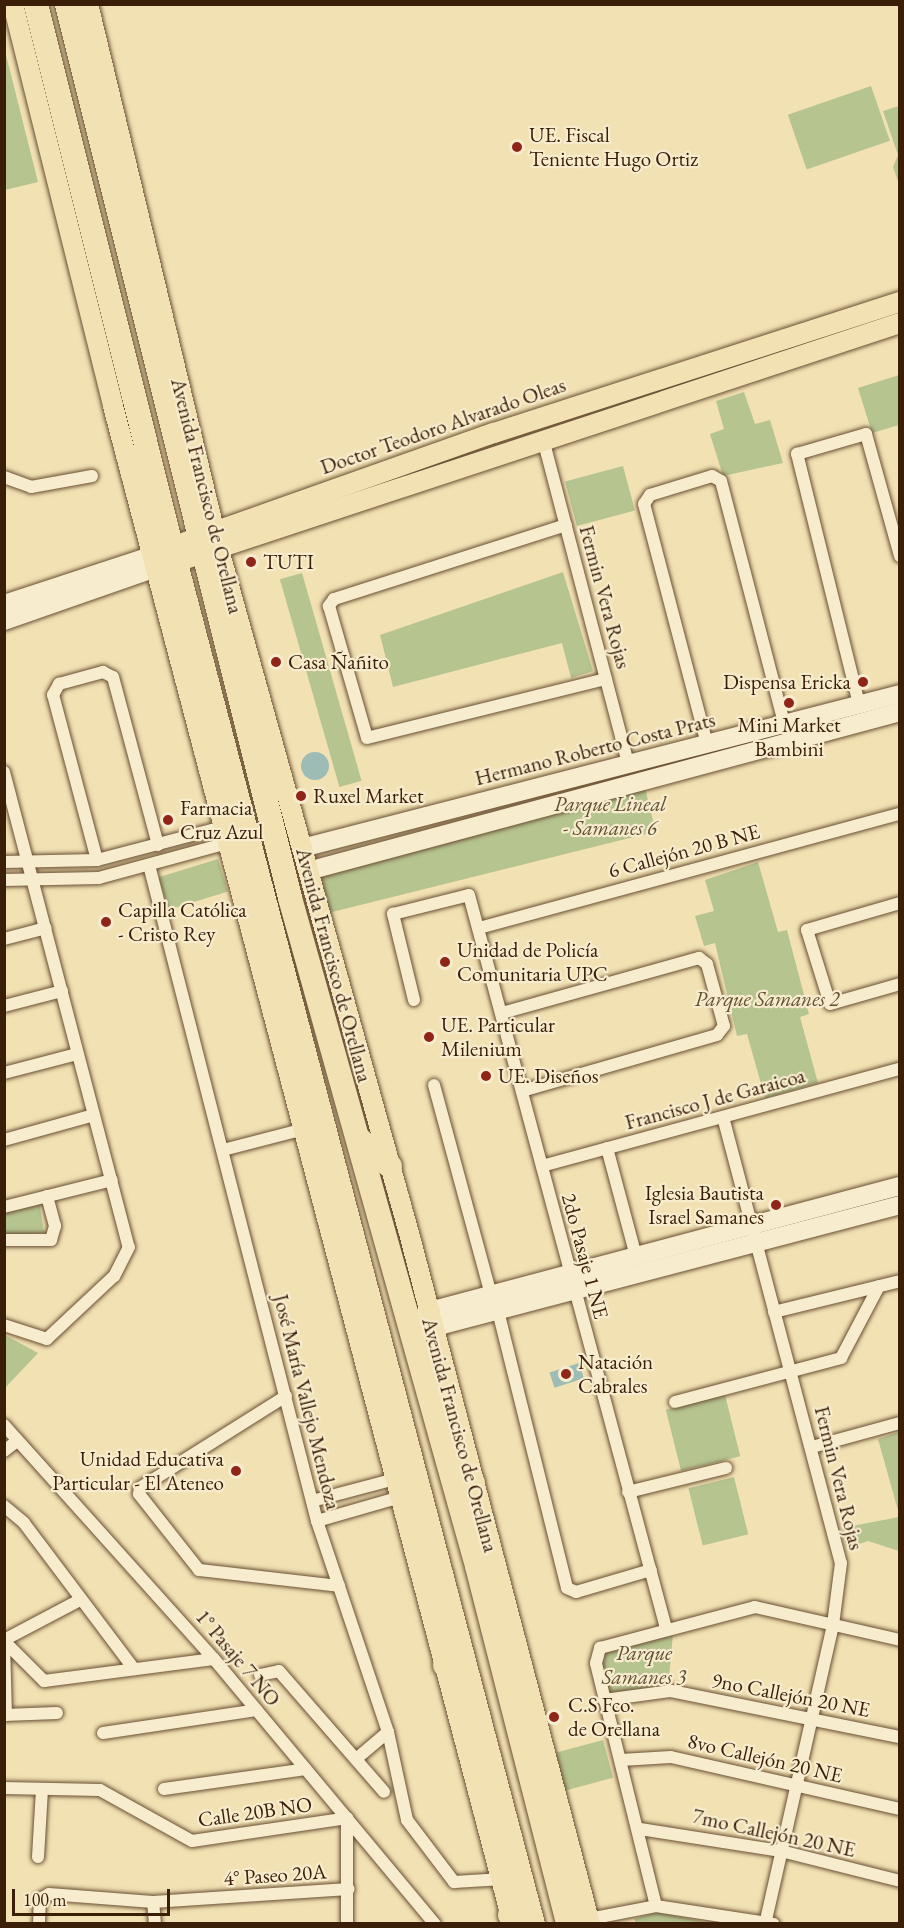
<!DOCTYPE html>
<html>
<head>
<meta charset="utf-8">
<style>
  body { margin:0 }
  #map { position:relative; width:904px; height:1928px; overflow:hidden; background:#f2e1b3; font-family:"EB Garamond",serif }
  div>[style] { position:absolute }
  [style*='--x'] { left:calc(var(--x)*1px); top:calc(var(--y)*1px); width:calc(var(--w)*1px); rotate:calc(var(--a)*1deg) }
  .green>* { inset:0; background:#b6c490; transform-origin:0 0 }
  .water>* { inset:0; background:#9dbcb5; transform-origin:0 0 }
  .round { border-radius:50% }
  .roads { filter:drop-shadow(0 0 2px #694f33) drop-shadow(0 0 2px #694f33) }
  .street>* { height:12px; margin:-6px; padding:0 6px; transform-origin:6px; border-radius:6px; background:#f7ecce }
  .secondary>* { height:18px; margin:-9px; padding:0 9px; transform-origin:9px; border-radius:9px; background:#f7ecce }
  .primary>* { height:20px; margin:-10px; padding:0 10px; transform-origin:10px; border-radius:10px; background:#f2e1b3 }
  .highway>* { height:24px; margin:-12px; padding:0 12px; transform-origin:12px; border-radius:12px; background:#f2e1b3 }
  .dots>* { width:16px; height:16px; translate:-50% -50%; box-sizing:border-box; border:3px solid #f7ecce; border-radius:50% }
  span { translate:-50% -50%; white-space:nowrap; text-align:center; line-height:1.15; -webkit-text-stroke:4.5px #f7ecce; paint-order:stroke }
  .poi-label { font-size:21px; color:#3b1e08 }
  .left { translate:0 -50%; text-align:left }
  .right { translate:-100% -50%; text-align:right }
  .street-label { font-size:21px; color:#3b1e08 }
  .park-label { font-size:21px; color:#605031; font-style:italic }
  .frame { position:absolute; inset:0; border:6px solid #3b1e08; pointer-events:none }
  .scale { position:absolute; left:12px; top:1889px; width:158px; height:27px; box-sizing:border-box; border:3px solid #3b1e08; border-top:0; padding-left:8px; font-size:18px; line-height:21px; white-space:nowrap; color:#3b1e08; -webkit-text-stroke:4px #f7ecce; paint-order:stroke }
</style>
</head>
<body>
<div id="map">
  <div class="green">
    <div style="clip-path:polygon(5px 51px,38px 182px,5px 190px,4px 190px)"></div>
    <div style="left:871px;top:86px;width:58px;height:88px;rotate:71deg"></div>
    <div style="clip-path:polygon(899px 106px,899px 184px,893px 167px,898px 155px,883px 111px)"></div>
    <div style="clip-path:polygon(899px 375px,899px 425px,872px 433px,858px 388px)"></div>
    <div style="clip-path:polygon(744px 392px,755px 424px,770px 420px,783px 463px,723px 476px,710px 434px,724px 429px,716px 401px)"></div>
    <div style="left:623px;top:466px;width:46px;height:60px;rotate:75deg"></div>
    <div style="clip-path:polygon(563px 572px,593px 671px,571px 678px,562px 643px,393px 687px,380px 635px)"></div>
    <div style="left:302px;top:573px;width:216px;height:23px;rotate:74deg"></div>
    <div style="left:643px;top:780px;width:53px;height:347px;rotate:76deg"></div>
    <div style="left:218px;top:859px;width:34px;height:62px;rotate:73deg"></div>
    <div style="clip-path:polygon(758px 862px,778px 932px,787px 930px,809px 1014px,800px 1017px,818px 1083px,765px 1098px,747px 1034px,737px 1036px,715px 943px,704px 946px,695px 916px,714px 911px,705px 880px)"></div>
    <div style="clip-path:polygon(39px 1201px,44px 1233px,5px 1235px,5px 1210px)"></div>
    <div style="clip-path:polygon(5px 1335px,38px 1353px,5px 1388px,4px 1335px)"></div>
    <div style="left:725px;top:1395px;width:63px;height:61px;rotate:76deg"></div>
    <div style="clip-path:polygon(899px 1432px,900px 1432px,899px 1514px,878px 1439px)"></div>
    <div style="left:734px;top:1477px;width:59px;height:47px;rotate:76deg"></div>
    <div style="clip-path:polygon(899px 1517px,899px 1551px,868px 1541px,847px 1548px,842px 1528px)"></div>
    <div style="clip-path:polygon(673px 1634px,668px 1688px,604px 1694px,600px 1654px)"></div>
    <div style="left:603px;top:1740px;width:39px;height:53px;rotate:75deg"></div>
    <div style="clip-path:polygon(657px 1912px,710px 1923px,636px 1923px,634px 1919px)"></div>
  </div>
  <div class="water">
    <div class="round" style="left:301px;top:752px;width:28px;height:28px"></div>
    <div style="left:579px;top:1363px;width:16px;height:31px;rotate:72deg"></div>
  </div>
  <div class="roads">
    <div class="street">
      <div style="--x:543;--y:439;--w:336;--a:75.3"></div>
      <div style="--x:4;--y:477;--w:29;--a:20"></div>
      <div style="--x:31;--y:487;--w:62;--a:-10.2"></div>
      <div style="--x:566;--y:525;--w:244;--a:162.3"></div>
      <div style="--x:334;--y:599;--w:9;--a:126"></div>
      <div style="--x:329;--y:606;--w:137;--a:73.9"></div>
      <div style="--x:367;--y:738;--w:246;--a:-13.9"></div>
      <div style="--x:859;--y:704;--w:258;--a:-103.9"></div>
      <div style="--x:797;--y:454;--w:72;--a:-16.2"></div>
      <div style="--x:866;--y:434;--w:127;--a:74.4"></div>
      <div style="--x:707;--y:744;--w:248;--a:-104.7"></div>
      <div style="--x:644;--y:504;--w:11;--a:-56"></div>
      <div style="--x:650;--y:495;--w:65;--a:-17"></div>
      <div style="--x:712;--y:476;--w:10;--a:29"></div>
      <div style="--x:721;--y:481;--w:250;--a:75.4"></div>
      <div style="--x:4;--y:772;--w:491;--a:75.3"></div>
      <div style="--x:129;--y:1247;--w:33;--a:117"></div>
      <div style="--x:114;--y:1276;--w:92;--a:136.8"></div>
      <div style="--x:47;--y:1339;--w:45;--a:-162"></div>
      <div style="--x:97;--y:860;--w:171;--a:-104.9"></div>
      <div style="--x:53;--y:695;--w:13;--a:-61"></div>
      <div style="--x:59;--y:684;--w:46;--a:-15.3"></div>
      <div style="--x:103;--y:672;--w:11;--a:27"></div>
      <div style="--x:113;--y:677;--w:174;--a:75"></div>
      <div style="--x:4;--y:862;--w:93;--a:-1.2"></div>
      <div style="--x:97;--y:860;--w:130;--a:-14.7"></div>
      <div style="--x:149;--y:865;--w:677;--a:75.64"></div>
      <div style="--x:317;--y:1521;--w:223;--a:71.4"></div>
      <div style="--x:388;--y:1732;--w:90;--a:77.8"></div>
      <div style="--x:407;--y:1820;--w:78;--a:52.8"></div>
      <div style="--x:454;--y:1882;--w:49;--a:-3.5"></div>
      <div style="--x:4;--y:880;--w:95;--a:-1.2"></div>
      <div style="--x:99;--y:878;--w:134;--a:-15.2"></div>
      <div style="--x:900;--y:903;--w:97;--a:163.8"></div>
      <div style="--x:807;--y:930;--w:77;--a:72.7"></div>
      <div style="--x:830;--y:1004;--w:73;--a:-15.9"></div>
      <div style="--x:479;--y:928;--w:436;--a:-15.2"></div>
      <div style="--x:4;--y:939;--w:43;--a:-14.7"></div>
      <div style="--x:414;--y:1000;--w:89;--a:-103.7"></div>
      <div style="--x:393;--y:914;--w:78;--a:-14"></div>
      <div style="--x:469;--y:895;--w:759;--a:74.96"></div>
      <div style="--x:4;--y:1006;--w:60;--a:-14.5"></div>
      <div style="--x:502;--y:1013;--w:205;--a:-15.6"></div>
      <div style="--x:699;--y:958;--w:10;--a:37"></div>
      <div style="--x:707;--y:964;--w:64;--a:74.7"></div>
      <div style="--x:724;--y:1026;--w:11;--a:128"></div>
      <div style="--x:717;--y:1035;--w:203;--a:164"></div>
      <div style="--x:4;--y:1073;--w:75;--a:-14.6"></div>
      <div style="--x:434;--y:1085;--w:218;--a:74.8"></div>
      <div style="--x:723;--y:1117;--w:461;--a:75.2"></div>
      <div style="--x:841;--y:1563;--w:63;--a:97.4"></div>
      <div style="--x:833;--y:1625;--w:307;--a:102.8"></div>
      <div style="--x:4;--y:1140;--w:93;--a:-15.5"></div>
      <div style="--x:607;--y:1148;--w:112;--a:75"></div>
      <div style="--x:223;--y:1150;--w:84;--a:-14.5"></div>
      <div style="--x:542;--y:1166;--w:371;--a:-15.2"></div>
      <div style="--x:4;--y:1207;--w:111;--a:-14"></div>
      <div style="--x:4;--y:1240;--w:47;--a:0"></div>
      <div style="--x:51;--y:1240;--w:15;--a:-74"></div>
      <div style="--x:55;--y:1226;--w:31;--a:-105"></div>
      <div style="--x:498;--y:1311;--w:285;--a:76"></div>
      <div style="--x:567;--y:1588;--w:10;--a:24"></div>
      <div style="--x:576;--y:1592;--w:78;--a:-16.3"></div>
      <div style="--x:774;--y:1312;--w:130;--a:-13.8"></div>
      <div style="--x:286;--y:1396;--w:173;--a:147.8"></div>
      <div style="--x:140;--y:1488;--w:6;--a:99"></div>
      <div style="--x:139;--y:1494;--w:97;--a:51.7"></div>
      <div style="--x:199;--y:1570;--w:141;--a:6.5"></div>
      <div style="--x:675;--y:1402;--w:172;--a:-14.8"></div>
      <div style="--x:841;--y:1358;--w:81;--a:-62.2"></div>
      <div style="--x:4;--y:1425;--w:314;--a:48.1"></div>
      <div style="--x:214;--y:1659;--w:345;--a:50.2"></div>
      <div style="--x:812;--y:1447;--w:91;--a:-15.3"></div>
      <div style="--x:4;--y:1451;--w:16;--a:-38"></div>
      <div style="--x:628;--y:1492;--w:101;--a:-13.8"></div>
      <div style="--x:312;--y:1501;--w:86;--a:-14.8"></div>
      <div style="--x:4;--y:1506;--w:26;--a:40"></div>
      <div style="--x:24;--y:1523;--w:183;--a:53"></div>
      <div style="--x:317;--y:1521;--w:86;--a:-16.1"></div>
      <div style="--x:4;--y:1640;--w:86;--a:-27.8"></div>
      <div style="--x:4;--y:1641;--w:57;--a:45"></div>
      <div style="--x:44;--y:1681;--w:171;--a:-7.4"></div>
      <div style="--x:4;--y:1644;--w:71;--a:88.4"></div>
      <div style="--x:260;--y:1675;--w:19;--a:-12"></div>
      <div style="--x:279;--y:1671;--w:160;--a:49"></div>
      <div style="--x:604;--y:1700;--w:68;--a:-7.7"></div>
      <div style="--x:671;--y:1691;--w:234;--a:11.4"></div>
      <div style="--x:4;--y:1715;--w:53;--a:-2.2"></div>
      <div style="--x:103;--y:1733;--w:155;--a:-8.5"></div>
      <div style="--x:356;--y:1759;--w:42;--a:-40.2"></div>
      <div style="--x:621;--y:1760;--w:50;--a:-3.4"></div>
      <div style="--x:671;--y:1757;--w:235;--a:12.8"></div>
      <div style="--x:4;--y:1788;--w:96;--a:1.2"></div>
      <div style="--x:100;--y:1790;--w:105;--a:29"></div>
      <div style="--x:192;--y:1841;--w:157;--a:-8.4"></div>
      <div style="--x:347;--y:1818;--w:106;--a:90"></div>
      <div style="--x:164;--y:1789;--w:143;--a:-8"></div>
      <div style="--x:640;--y:1829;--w:143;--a:8.9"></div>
      <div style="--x:781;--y:1851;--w:123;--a:14.1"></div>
      <div style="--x:38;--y:1857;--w:68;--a:-86.6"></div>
      <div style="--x:656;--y:1906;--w:250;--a:-103.9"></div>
      <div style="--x:596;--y:1663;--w:16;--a:-75"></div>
      <div style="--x:600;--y:1648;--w:160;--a:-14.8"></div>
      <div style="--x:755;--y:1607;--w:149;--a:12.8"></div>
      <div style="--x:589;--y:1919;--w:68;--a:-11"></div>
      <div style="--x:656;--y:1906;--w:119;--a:8.7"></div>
      <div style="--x:39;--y:1924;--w:25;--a:-88"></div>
      <div style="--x:40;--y:1899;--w:10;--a:-29"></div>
      <div style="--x:49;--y:1894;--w:104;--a:4.4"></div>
      <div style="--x:155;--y:1924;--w:22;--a:-95"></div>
      <div style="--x:153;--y:1902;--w:196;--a:-3.8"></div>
    </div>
    <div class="secondary">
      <div style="--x:4;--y:604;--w:157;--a:-18.2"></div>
      <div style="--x:4;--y:621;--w:161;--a:-19.2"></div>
      <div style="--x:302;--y:848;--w:618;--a:-14.44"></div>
      <div style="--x:308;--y:871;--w:613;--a:-15.03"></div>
      <div style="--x:426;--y:1312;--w:490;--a:-14.9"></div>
      <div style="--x:431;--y:1328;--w:485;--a:-14.7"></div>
    </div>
    <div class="primary">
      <div style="--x:13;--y:4;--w:414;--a:76"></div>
      <div style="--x:113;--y:406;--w:1554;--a:75.24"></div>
      <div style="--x:88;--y:4;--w:561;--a:76.51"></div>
      <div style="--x:219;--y:550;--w:713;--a:74.46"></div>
      <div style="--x:410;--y:1237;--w:710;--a:75.32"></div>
      <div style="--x:160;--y:551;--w:354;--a:-19.5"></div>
      <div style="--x:494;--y:433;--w:427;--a:-17.9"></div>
      <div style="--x:164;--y:566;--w:775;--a:-18.27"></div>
    </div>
    <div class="highway">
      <div style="--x:36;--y:4;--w:549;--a:75.99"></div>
      <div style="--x:169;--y:537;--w:1434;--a:75.3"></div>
      <div style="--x:67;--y:4;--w:921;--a:75.99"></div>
      <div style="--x:290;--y:898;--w:694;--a:74.36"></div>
      <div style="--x:477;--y:1566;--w:369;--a:75.7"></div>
      <div style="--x:359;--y:1139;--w:41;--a:41.1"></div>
      <div style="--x:473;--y:1483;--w:42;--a:87.3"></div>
      <div style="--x:445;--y:1665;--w:40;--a:51"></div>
      <div style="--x:510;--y:1915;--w:39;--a:-78"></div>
    </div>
  </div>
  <div class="dots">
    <div style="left:517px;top:147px;background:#8f2418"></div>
    <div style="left:251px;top:562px;background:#8f2418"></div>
    <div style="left:276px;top:662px;background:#8f2418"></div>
    <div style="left:863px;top:682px;background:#8f2418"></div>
    <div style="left:789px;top:703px;background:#8f2418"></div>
    <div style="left:301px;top:796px;background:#8f2418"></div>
    <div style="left:168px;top:820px;background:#8f2418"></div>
    <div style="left:106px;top:922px;background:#8f2418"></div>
    <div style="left:445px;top:962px;background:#8f2418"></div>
    <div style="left:429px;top:1037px;background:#8f2418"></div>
    <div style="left:486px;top:1076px;background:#8f2418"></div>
    <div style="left:776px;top:1205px;background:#8f2418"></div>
    <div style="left:566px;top:1374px;background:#8f2418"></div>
    <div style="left:236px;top:1471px;background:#8f2418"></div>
    <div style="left:554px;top:1717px;background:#8f2418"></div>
  </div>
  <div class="poi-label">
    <span class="left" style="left:529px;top:147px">UE. Fiscal<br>Teniente Hugo Ortiz</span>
    <span class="left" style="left:263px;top:562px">TUTI</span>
    <span class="left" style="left:288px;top:662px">Casa Ñañito</span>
    <span class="right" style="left:851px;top:682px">Dispensa Ericka</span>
    <span style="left:789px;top:737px">Mini Market<br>Bambini</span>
    <span class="left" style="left:313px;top:796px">Ruxel Market</span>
    <span class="left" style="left:180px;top:820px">Farmacia<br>Cruz Azul</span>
    <span class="left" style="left:118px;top:922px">Capilla Católica<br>- Cristo Rey</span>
    <span class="left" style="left:457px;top:962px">Unidad de Policía<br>Comunitaria UPC</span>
    <span class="left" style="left:441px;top:1037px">UE. Particular<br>Milenium</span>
    <span class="left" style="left:498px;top:1076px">UE. Diseños</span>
    <span class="right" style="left:764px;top:1205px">Iglesia Bautista<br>Israel Samanes</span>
    <span class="left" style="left:578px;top:1374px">Natación<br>Cabrales</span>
    <span class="right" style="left:224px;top:1471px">Unidad Educativa<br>Particular - El Ateneo</span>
    <span class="left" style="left:568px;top:1717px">C.S Fco.<br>de Orellana</span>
  </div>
  <div class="street-label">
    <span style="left:443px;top:426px;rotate:-19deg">Doctor Teodoro Alvarado Oleas</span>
    <span style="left:207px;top:496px;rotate:76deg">Avenida Francisco de Orellana</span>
    <span style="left:605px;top:597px;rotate:75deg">Fermin Vera Rojas</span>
    <span style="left:595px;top:749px;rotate:-14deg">Hermano Roberto Costa Prats</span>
    <span style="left:684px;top:851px;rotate:-15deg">6 Callejón 20 B NE</span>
    <span style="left:334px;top:965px;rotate:75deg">Avenida Francisco de Orellana</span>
    <span style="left:715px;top:1099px;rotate:-15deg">Francisco J de Garaicoa</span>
    <span style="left:585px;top:1256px;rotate:75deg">2do Pasaje 1 NE</span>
    <span style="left:307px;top:1402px;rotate:76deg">José María Vallejo Mendoza</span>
    <span style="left:460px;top:1435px;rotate:75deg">Avenida Francisco de Orellana</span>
    <span style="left:839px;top:1478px;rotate:76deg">Fermin Vera Rojas</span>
    <span style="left:238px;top:1658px;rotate:50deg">1° Pasaje 7 NO</span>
    <span style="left:791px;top:1695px;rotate:11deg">9no Callejón 20 NE</span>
    <span style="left:765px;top:1758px;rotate:13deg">8vo Callejón 20 NE</span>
    <span style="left:255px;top:1812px;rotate:-8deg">Calle 20B NO</span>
    <span style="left:774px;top:1833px;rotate:12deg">7mo Callejón 20 NE</span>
    <span style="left:275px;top:1875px;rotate:-4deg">4° Paseo 20A</span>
  </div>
  <div class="park-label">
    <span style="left:610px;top:816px">Parque Lineal<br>- Samanes 6</span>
    <span style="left:767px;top:999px">Parque Samanes 2</span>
    <span style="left:644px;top:1665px">Parque<br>Samanes 3</span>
  </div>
  <div class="frame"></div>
  <div class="scale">100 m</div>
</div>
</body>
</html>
